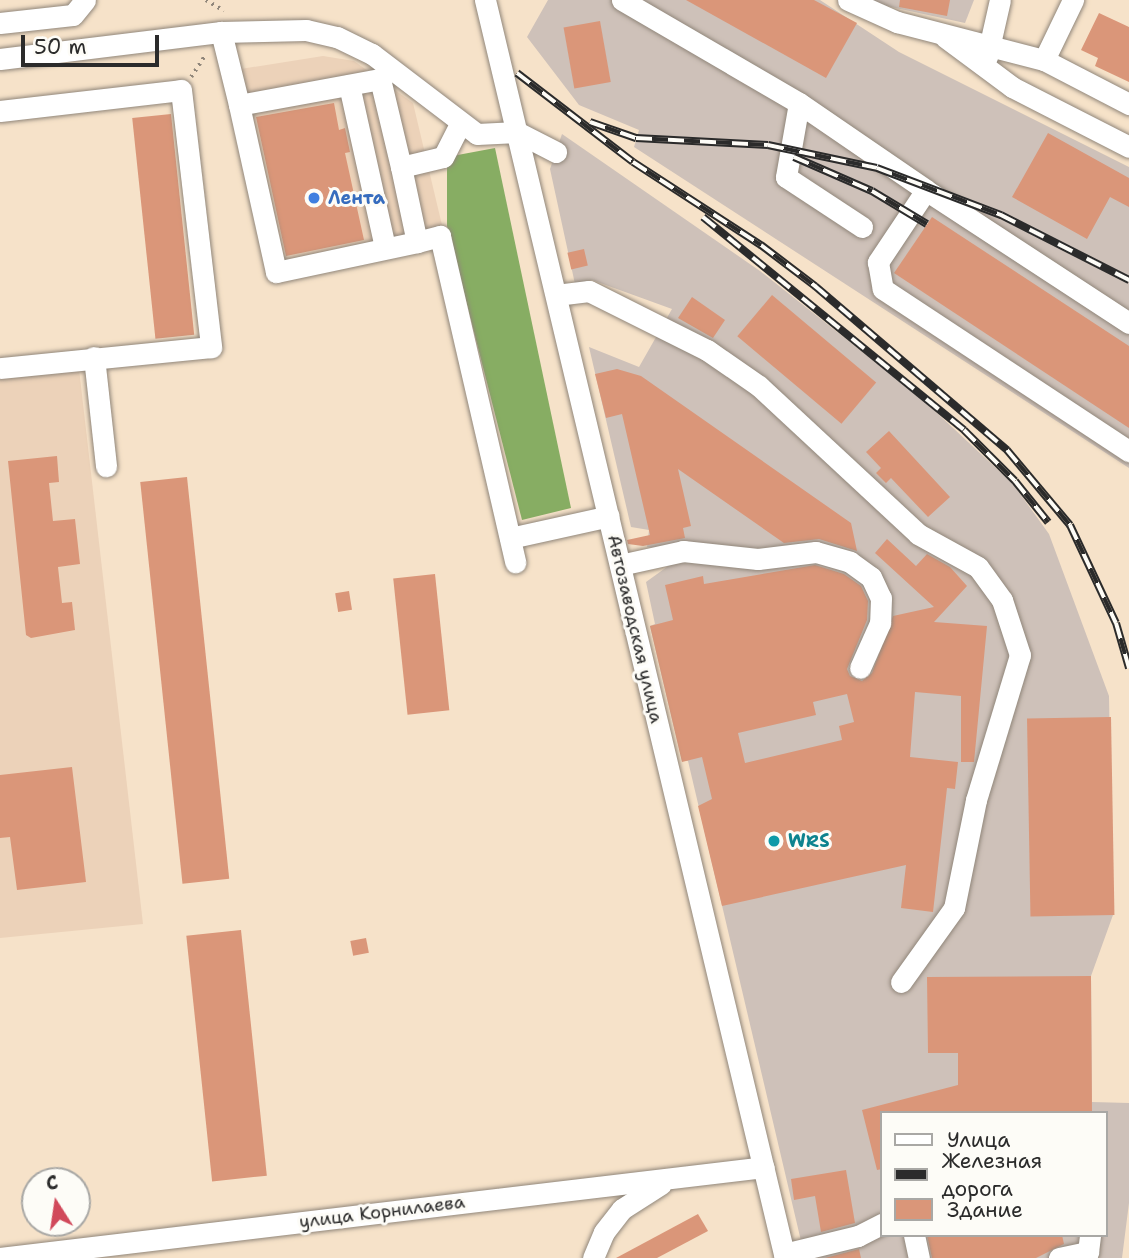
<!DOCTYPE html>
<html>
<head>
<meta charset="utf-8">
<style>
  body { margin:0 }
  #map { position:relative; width:1129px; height:1258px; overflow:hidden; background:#f6e2c9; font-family:"Shantell Sans",sans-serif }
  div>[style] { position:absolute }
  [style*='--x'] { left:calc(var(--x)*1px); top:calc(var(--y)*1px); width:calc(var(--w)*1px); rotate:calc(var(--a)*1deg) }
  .built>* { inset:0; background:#ecd2b9 }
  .industrial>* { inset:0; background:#cec1b9 }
  .forest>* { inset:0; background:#87ad63 }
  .building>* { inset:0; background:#da9679; transform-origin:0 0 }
  .path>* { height:3.5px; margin-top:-1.75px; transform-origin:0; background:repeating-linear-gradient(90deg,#90867a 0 2px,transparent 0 7px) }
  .roads { filter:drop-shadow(0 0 2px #90867a) drop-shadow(0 0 2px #90867a) }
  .minor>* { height:21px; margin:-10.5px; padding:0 10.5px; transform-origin:10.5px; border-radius:10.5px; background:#fff }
  .rail>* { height:8px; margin-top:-4px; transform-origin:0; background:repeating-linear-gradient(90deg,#fdfcf7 0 16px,#2b2b2b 0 32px); box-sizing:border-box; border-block:2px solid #2b2b2b }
  .dots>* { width:19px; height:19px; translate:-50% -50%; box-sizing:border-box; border:4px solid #fdfcf7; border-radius:50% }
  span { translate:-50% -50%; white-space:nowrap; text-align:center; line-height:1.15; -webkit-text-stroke:6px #fdfcf7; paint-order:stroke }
  .shop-label { font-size:18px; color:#366cbe; font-weight:700 }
  .left { translate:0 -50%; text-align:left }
  .street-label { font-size:18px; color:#2b2b2b }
  .culture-label { font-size:18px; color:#0d838f; font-weight:700 }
  .legend { position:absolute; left:880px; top:1111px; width:228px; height:126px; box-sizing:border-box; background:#fdfcf7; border:2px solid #a9a8a5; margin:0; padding:9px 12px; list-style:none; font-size:21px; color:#2b2b2b }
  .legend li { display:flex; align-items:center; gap:14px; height:35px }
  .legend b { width:35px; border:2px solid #a9a8a5 }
  .north { position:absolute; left:21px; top:1167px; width:70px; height:70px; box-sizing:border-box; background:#fdfcf7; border:2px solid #a9a8a5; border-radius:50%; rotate:348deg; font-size:19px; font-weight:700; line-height:28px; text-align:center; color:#2b2b2b }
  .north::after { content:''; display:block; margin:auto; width:24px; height:32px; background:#d1495b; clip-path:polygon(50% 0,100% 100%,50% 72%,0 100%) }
  .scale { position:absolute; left:21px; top:35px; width:138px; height:32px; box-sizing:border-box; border:4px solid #2b2b2b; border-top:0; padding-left:9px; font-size:21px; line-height:24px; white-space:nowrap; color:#2b2b2b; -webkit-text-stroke:5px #fdfcf7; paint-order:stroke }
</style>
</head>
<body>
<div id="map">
  <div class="built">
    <div style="clip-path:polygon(323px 56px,354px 61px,413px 103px,446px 242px,268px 280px,222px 72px)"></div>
    <div style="clip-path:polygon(79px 369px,143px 924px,0 938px,0 377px)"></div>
  </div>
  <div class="industrial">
    <div style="clip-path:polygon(548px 0,820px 0,899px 52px,1129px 167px,1129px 468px,634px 147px,639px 130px,579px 105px,527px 37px)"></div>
    <div style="clip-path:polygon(859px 0,974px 0,965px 23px)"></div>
    <div style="clip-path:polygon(evenodd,562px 134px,760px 271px,922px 399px,1013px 484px,1049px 534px,1109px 696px,1113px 915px,1091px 976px,1092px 1102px,1129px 1103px,1129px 1203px,1122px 1258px,805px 1258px,688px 761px,682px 761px,650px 626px,655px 624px,646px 582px,671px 564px,660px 549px,647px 547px,649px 530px,631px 527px,589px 347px,639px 367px,672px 309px,592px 280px,575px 284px,550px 169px,562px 134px,882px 1113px,1106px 1113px,1106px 1235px,882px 1235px,882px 1113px)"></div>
  </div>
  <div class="forest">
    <div style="clip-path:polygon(495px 148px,571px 508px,522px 520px,447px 226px,447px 157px)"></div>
  </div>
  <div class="building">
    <div style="clip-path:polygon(686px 0,814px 0,857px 23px,826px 78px)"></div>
    <div style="clip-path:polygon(900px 0,950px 0,947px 16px,899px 7px)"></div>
    <div style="clip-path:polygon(1099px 13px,1129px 27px,1129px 82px,1095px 66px,1098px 58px,1081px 50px)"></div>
    <div style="left:600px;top:21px;width:62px;height:37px;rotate:80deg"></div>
    <div style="clip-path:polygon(334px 103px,339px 130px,345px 128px,350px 152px,345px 153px,364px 240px,286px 256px,256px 117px)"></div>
    <div style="left:171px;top:114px;width:222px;height:39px;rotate:84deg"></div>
    <div style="clip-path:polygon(1048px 133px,1129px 178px,1129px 207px,1110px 197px,1087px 239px,1012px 197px)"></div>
    <div style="clip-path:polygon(932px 217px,1129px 346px,1129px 428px,894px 273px)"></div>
    <div style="left:584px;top:249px;width:17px;height:17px;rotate:77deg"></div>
    <div style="left:772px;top:295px;width:136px;height:54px;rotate:40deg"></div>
    <div style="clip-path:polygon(692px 297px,725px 320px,713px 338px,678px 318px)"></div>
    <div style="clip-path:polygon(617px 369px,641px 376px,851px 523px,857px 551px,819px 539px,784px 543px,678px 469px,691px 526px,683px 528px,685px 538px,643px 546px,628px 544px,627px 540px,650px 535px,622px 414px,606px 418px,595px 374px)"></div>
    <div style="clip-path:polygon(889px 431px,950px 497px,928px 517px,891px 478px,886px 483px,876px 473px,881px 468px,866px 452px)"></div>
    <div style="clip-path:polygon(57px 456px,59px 482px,49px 483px,53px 521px,75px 519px,80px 564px,58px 567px,62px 603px,72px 602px,75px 630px,31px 638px,26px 635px,8px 461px)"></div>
    <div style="left:187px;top:477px;width:404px;height:47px;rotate:84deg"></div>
    <div style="clip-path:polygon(evenodd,887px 539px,916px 566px,927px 554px,950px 567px,967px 586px,934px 622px,987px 626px,974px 762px,961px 762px,961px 696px,915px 692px,910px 757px,958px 762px,955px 789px,947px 788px,933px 912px,901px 908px,906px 865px,722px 906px,698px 806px,712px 799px,702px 757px,682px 762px,650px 626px,673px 620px,665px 585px,703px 576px,704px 584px,815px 565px,844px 574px,861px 586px,868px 601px,867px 620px,847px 669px,850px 676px,862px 681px,872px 673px,893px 616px,934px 607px,875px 553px,887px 539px,847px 694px,854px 722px,839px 726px,842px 740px,745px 763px,738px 733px,816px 715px,813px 702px,847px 694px)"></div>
    <div style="left:435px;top:574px;width:137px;height:42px;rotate:84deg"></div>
    <div style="left:349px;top:591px;width:19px;height:14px;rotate:81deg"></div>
    <div style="left:1111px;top:717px;width:198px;height:84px;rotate:89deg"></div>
    <div style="clip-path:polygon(72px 767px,86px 882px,17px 890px,10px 837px,0 838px,0 775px)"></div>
    <div style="left:241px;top:930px;width:247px;height:55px;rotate:84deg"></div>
    <div style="left:366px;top:938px;width:15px;height:16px;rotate:79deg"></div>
    <div style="clip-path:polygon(1091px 976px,1092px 1113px,882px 1113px,882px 1169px,877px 1170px,862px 1110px,958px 1085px,958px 1053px,928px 1053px,927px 977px)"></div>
    <div style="clip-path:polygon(846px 1170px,855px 1223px,821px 1232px,815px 1196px,794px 1200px,791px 1179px)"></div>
    <div style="clip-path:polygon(698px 1214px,708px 1231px,657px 1258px,616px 1258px)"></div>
    <div style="clip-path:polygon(927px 1235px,1062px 1235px,1064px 1244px,1036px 1258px,932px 1258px)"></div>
    <div style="clip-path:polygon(859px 1249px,861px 1258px,825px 1258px)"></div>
  </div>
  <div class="path">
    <div style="--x:206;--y:0;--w:21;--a:31"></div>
    <div style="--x:191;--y:77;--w:27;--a:-57"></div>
  </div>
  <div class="roads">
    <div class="minor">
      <div style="--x:485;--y:0;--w:1293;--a:76.59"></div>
      <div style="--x:622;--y:0;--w:205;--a:30.2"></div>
      <div style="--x:799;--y:103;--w:154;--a:34.4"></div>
      <div style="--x:848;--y:0;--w:54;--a:24.2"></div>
      <div style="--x:897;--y:22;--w:152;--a:14.5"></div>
      <div style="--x:1044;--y:60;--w:96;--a:27.4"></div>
      <div style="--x:0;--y:23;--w:73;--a:-6.3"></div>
      <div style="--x:73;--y:15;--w:19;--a:-51"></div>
      <div style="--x:221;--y:32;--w:75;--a:76.1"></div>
      <div style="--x:945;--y:37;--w:84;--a:36.7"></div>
      <div style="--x:1012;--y:87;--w:131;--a:27.1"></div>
      <div style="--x:987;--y:57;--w:58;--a:-77.2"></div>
      <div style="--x:0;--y:59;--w:223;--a:-7"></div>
      <div style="--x:221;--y:32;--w:85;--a:-1.3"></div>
      <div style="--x:306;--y:30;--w:32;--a:13"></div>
      <div style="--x:337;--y:37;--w:39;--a:26"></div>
      <div style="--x:372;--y:54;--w:132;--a:37.3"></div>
      <div style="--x:477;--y:134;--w:40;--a:-2.9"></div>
      <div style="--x:1044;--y:60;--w:67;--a:-64.2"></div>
      <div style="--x:349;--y:85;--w:167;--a:77.5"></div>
      <div style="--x:799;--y:103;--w:75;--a:100"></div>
      <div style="--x:786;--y:177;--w:91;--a:33.3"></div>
      <div style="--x:0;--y:111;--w:182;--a:-6.6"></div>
      <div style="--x:181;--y:90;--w:259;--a:83.3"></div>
      <div style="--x:211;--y:347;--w:212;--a:174.3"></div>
      <div style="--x:460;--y:124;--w:37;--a:117"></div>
      <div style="--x:443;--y:157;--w:43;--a:166.6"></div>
      <div style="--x:401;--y:167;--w:77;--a:78"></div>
      <div style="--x:417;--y:242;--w:24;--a:-15"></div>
      <div style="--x:440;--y:236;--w:335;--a:77"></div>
      <div style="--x:517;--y:132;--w:44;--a:27.1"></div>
      <div style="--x:401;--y:167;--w:90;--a:-103.4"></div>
      <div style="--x:380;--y:79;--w:143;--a:169.6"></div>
      <div style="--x:239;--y:105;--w:171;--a:77.5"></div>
      <div style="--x:276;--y:272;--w:144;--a:-12"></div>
      <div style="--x:556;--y:295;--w:33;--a:-7"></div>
      <div style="--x:589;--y:291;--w:132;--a:26.6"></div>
      <div style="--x:707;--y:350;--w:63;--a:34.7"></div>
      <div style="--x:759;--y:386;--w:217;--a:42.9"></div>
      <div style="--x:918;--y:534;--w:68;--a:28.8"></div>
      <div style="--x:978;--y:567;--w:41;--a:54"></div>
      <div style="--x:1002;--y:600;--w:58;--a:71.9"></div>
      <div style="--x:1020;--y:655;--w:152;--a:106.9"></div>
      <div style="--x:976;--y:800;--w:110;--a:101.5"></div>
      <div style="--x:954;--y:908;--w:91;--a:125.6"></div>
      <div style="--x:1129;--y:323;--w:243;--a:-146.8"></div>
      <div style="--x:926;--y:190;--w:87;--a:123.7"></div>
      <div style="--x:878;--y:262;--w:27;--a:80"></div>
      <div style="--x:883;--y:289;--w:295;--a:33.4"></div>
      <div style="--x:94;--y:357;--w:110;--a:83.7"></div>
      <div style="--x:510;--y:538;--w:101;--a:-12.5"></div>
      <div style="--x:620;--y:565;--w:65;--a:-12.5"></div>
      <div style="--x:683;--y:551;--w:75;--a:6.1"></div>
      <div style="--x:758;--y:559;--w:58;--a:-6.9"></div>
      <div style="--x:816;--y:552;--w:35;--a:16"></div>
      <div style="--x:850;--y:562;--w:26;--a:36"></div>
      <div style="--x:871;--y:577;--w:23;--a:65"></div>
      <div style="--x:881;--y:598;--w:25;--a:92"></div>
      <div style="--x:880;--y:623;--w:49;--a:114"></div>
      <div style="--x:914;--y:1235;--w:24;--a:78"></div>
      <div style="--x:784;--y:1254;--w:76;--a:-13.7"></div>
      <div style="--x:858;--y:1236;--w:27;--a:-27"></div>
      <div style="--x:0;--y:1258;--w:769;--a:-6.79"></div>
      <div style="--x:593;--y:1258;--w:28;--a:-67"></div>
      <div style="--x:604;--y:1232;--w:29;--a:-52"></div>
      <div style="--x:622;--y:1209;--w:46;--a:-32.7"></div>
      <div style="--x:1059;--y:1258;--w:30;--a:-12"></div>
      <div style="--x:1088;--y:1252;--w:17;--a:-83"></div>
    </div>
  </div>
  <div class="rail">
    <div style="--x:517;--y:73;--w:146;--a:37.5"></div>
    <div style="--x:633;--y:162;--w:153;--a:33"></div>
    <div style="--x:761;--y:245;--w:68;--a:37.2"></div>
    <div style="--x:815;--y:286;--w:253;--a:40.5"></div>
    <div style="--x:1007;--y:450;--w:98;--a:50"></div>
    <div style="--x:1070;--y:525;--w:108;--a:64.9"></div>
    <div style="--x:1116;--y:623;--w:47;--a:73.9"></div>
    <div style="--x:590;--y:122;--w:49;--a:19.2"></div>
    <div style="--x:636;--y:138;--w:132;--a:3"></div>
    <div style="--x:768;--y:145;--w:111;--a:11.9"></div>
    <div style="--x:877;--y:168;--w:133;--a:20.8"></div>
    <div style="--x:1001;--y:215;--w:144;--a:26.9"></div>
    <div style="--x:794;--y:157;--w:85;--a:23.6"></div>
    <div style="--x:872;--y:191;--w:64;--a:31"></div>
    <div style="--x:703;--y:217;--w:337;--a:39.2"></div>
    <div style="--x:964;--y:430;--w:72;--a:45"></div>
    <div style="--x:1015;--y:481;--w:53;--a:51.2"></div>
  </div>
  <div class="dots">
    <div style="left:314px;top:198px;background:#3f7fe0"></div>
    <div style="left:774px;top:841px;background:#0f9aa8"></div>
  </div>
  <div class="shop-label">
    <span class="left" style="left:328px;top:198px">Лента</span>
  </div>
  <div class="street-label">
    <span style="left:635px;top:629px;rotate:77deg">Автозаводская улица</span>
    <span style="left:382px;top:1212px;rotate:-7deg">улица Корнилаева</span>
  </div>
  <div class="culture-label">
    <span class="left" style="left:788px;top:841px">WRS</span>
  </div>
  <ul class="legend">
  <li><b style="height:9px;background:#fff"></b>Улица</li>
  <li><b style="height:9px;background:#2b2b2b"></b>Железная дорога</li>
  <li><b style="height:19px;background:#da9679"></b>Здание</li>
  </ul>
  <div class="north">С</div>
  <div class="scale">50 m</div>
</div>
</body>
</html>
